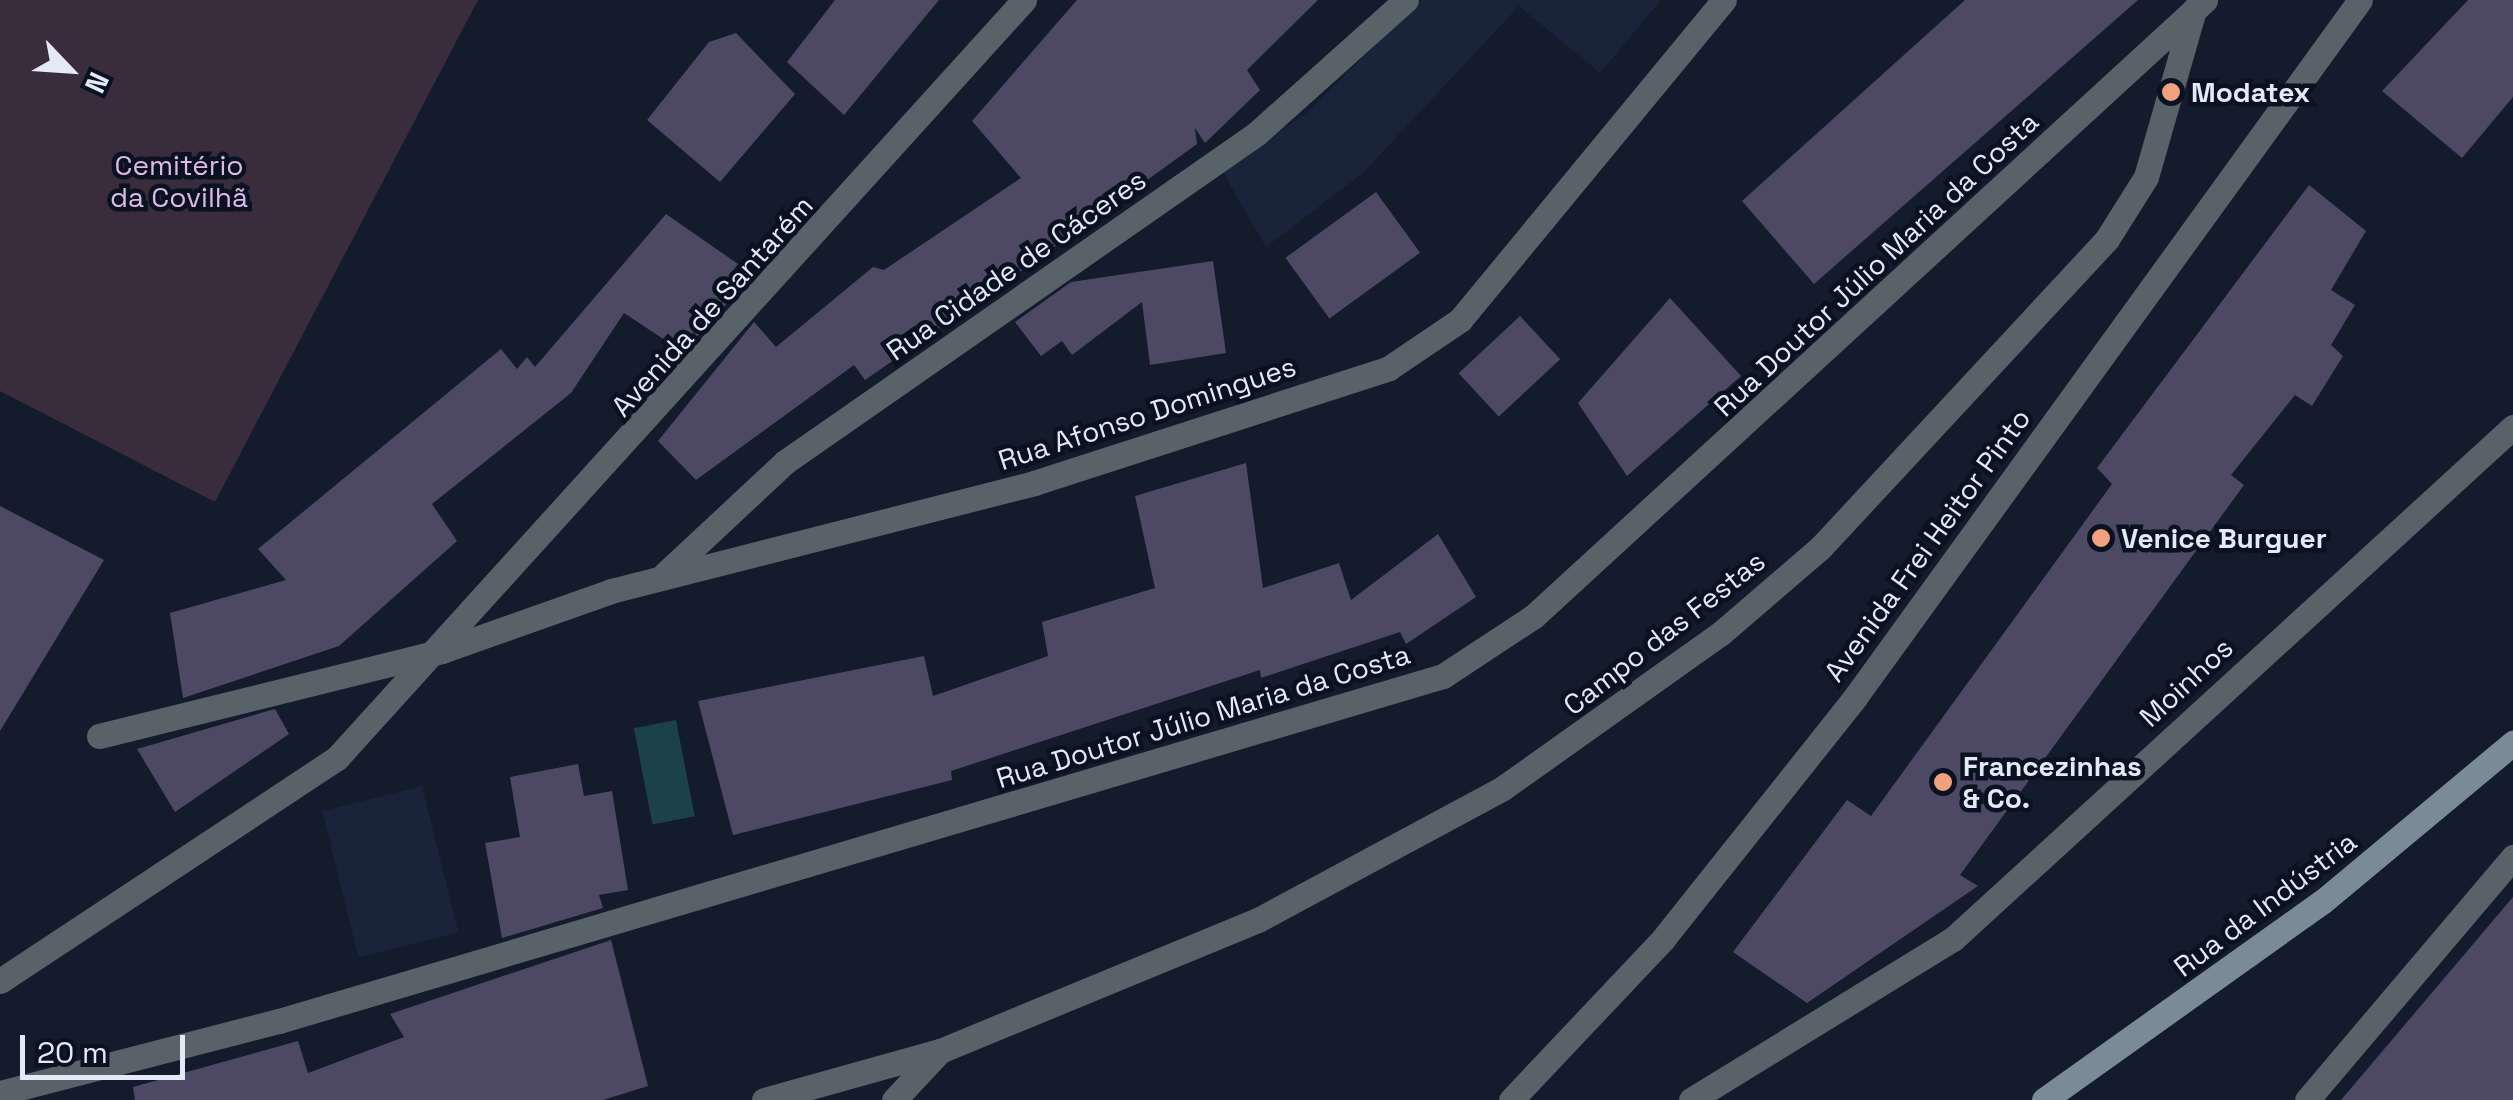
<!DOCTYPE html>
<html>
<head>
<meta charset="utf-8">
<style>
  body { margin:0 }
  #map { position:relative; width:2513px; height:1100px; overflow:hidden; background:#131b2c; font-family:"Space Grotesk",sans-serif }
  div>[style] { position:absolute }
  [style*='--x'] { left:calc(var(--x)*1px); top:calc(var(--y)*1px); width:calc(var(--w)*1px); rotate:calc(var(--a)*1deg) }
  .built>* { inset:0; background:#19243b; transform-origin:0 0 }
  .green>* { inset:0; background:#392c3c }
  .water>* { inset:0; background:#1a4248; transform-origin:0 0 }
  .building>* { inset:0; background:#4d4965; transform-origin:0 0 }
  .lane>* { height:25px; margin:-12.5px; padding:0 12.5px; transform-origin:12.5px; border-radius:12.5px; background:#586269 }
  .street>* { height:25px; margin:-12.5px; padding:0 12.5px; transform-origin:12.5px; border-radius:12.5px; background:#586269 }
  .secondary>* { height:25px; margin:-12.5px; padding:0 12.5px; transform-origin:12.5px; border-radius:12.5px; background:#7b8b95 }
  .dots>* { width:28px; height:28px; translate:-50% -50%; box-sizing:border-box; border:5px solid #0a1222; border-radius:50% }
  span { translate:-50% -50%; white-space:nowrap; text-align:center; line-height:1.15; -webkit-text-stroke:9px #0a1222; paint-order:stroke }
  .poi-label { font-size:28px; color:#e3e9f6; font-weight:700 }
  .left { translate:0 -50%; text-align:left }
  .park-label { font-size:28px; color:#deb8e6 }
  .street-label { font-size:28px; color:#e3e9f6 }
  .north { position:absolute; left:20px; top:20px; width:100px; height:100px; -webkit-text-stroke:8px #0a1222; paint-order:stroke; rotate:115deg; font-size:28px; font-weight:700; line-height:40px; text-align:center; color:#e3e9f6 }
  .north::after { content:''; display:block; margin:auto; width:35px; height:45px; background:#e3e9f6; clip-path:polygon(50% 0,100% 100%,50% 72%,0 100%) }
  .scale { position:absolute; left:20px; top:1035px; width:165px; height:45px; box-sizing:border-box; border:5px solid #e3e9f6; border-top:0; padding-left:12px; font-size:30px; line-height:35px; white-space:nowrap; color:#e3e9f6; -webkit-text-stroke:8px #0a1222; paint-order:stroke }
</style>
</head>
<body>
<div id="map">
  <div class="built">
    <div style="clip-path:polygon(1421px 0,1661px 0,1600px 73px,1519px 6px,1363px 173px,1266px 247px,1222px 171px,1305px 114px)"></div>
    <div style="left:422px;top:786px;width:151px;height:103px;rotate:76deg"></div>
  </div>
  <div class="green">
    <div style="clip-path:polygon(0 0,478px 0,215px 502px,0 391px)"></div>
  </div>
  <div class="water">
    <div style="left:676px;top:720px;width:98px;height:43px;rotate:79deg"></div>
  </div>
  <div class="building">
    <div style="clip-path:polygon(835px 0,939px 0,844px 115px,787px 62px)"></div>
    <div style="clip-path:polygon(1077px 0,1318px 0,1247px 70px,1260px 90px,1205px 143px,1195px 128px,1197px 144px,992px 292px,865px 380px,854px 365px,696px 480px,658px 441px,754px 322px,776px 347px,873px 267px,884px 270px,1021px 178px,972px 121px)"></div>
    <div style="clip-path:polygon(1965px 0,2138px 0,1814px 284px,1742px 201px)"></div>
    <div style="clip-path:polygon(2468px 0,2513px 0,2513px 97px,2462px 158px,2382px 91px)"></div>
    <div style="clip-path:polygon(736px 33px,795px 94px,720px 182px,647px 120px,709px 42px)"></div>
    <div style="clip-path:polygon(2309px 185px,2366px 231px,2331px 290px,2355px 305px,2331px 345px,2343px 356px,2312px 406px,2295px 395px,2231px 475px,2244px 485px,1960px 875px,1978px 886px,1807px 1003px,1733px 952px,1847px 800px,1871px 816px,2112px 484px,2097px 468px)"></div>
    <div style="left:1376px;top:192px;width:75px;height:112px;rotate:54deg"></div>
    <div style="clip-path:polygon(666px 214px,738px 264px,722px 286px,732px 298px,683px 352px,624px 313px,571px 393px,432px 504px,457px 541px,339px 646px,183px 698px,170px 613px,286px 580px,258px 549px,501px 349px,517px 369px,527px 357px,535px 367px)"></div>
    <div style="clip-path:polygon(1213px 261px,1226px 353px,1150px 365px,1142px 302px,1072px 355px,1062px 341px,1041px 356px,1015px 322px,1071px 282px)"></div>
    <div style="clip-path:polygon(1670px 298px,1741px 376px,1627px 476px,1578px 403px)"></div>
    <div style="left:1520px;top:316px;width:59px;height:84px;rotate:47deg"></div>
    <div style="clip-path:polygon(1246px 463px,1263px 588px,1339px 563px,1351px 600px,1438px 534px,1476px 597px,1406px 644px,1400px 632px,1261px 678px,1260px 670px,951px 771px,952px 780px,733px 835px,698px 701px,924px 656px,933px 696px,1048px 656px,1042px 622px,1155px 588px,1135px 496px)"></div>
    <div style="clip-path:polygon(0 506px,104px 560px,0 731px)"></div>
    <div style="clip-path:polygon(275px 709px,289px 734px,175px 812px,137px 749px)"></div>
    <div style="clip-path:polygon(578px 764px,584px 796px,612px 791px,628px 890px,599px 895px,603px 908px,502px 938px,485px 843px,520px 837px,510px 777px)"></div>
    <div style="clip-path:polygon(2513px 897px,2513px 1100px,2341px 1100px)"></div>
    <div style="clip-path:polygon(611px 940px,648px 1086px,603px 1100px,135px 1100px,133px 1087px,298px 1041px,308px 1073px,404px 1037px,390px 1014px)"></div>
  </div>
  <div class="lane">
    <div style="--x:894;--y:1100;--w:67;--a:-46.8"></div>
  </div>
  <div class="street">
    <div style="--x:665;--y:574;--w:164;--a:-43"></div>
    <div style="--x:785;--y:462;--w:574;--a:-34.85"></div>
    <div style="--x:1256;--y:134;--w:201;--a:-41.8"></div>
    <div style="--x:99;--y:736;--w:353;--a:-13.9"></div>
    <div style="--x:442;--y:651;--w:179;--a:-19.5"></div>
    <div style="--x:611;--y:591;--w:437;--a:-14.3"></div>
    <div style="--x:1034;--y:483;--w:373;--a:-17.9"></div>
    <div style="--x:1389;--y:368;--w:86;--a:-34.1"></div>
    <div style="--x:1460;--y:320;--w:415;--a:-50.5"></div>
    <div style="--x:0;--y:981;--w:404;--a:-33.5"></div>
    <div style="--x:337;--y:758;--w:1023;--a:-47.81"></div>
    <div style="--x:0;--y:1093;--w:288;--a:-14.5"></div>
    <div style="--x:279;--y:1021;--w:1214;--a:-16.51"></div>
    <div style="--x:1443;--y:676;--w:109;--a:-33.4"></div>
    <div style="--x:1534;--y:616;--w:911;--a:-42.55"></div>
    <div style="--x:764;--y:1100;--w:183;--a:-15.6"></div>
    <div style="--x:940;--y:1051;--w:344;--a:-22.4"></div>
    <div style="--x:1258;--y:920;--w:278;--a:-28.3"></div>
    <div style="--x:1503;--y:788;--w:266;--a:-35.4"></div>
    <div style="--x:1720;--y:634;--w:133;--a:-40.7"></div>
    <div style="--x:1821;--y:547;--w:420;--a:-47.1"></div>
    <div style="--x:2107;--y:239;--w:73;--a:-57.8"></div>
    <div style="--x:2146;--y:177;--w:174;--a:-74"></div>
    <div style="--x:1511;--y:1100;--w:221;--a:-46.6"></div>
    <div style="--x:1663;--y:939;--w:310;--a:-51.5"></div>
    <div style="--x:1856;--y:696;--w:859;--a:-54.09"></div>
    <div style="--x:1691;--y:1100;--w:308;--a:-31.6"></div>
    <div style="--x:1953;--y:939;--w:759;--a:-42.44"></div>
    <div style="--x:2307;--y:1100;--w:319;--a:-49.7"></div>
  </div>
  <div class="secondary">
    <div style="--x:2044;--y:1100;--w:341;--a:-35.5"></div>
    <div style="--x:2322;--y:902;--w:249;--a:-39.8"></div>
  </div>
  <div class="dots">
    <div style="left:2171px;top:92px;background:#f1a17d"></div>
    <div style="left:2101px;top:538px;background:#f1a17d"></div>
    <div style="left:1943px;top:782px;background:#f1a17d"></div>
  </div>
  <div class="poi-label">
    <span class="left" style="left:2191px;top:92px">Modatex</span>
    <span class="left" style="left:2121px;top:538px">Venice Burguer</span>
    <span class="left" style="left:1963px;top:782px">Francezinhas<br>&amp; Co.</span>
  </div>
  <div class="park-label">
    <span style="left:179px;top:181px">Cemitério<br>da Covilhã</span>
  </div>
  <div class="street-label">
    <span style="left:1876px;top:264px;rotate:-43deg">Rua Doutor Júlio Maria da Costa</span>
    <span style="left:1016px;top:265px;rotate:-35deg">Rua Cidade de Cáceres</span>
    <span style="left:712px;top:306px;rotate:-48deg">Avenida de Santarém</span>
    <span style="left:1147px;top:413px;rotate:-18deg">Rua Afonso Domingues</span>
    <span style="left:1927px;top:545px;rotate:-54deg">Avenida Frei Heitor Pinto</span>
    <span style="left:1664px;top:633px;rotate:-38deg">Campo das Festas</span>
    <span style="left:2186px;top:682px;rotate:-43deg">Moinhos</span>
    <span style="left:1203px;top:716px;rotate:-17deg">Rua Doutor Júlio Maria da Costa</span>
    <span style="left:2265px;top:904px;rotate:-37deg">Rua da Indústria</span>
  </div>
  <div class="north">N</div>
  <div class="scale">20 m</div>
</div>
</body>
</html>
